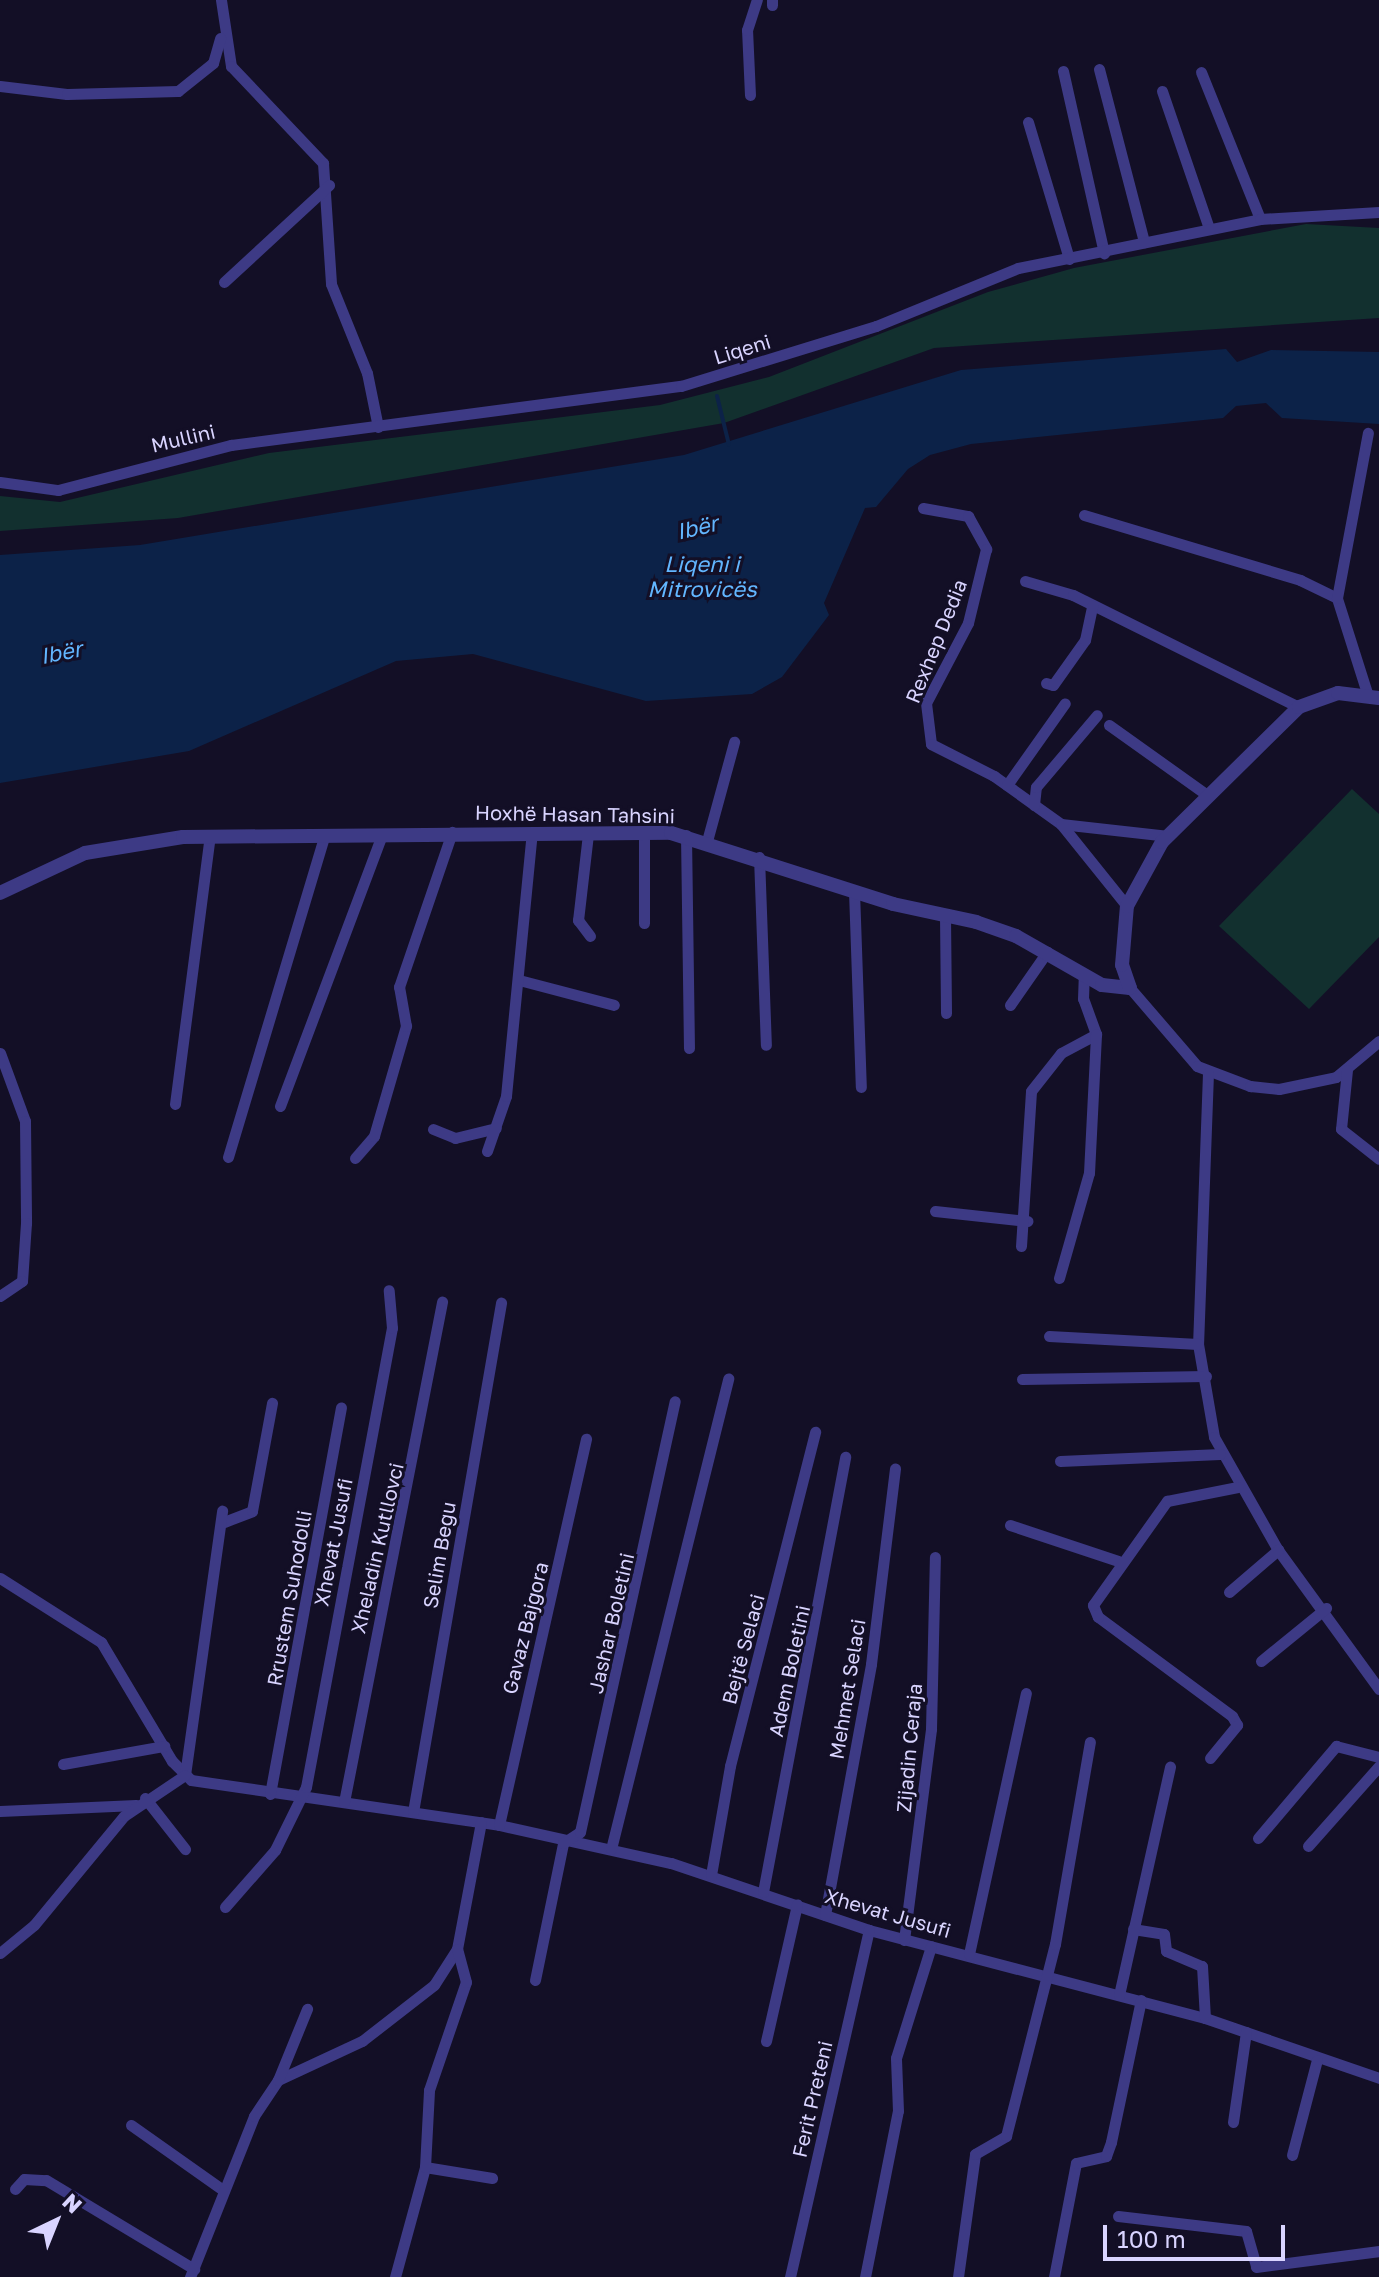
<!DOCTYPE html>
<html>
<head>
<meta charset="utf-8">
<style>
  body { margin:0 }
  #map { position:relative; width:1379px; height:2277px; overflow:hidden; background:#130f26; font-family:"Golos Text",sans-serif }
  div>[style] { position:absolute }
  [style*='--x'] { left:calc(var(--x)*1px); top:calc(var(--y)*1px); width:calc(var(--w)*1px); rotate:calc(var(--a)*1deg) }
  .green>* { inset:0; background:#12302f }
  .water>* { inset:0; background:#0c2248 }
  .stream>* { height:4px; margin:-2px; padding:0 2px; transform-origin:2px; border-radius:2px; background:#0c2248 }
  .minor>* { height:11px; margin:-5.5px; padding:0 5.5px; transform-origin:5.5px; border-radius:5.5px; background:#3d3a85 }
  .tertiary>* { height:14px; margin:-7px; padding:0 7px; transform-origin:7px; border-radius:7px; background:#3d3a85 }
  span { translate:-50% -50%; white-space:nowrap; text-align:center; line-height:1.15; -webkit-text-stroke:6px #130f26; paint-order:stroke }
  .street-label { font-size:20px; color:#d9d4ff }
  .water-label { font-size:22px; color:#62b6ff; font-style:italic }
  .north { position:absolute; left:16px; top:2181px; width:80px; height:80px; -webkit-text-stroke:6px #130f26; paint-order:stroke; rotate:43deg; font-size:22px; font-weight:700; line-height:32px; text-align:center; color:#d9d4ff }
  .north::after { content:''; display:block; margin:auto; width:28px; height:36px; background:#d9d4ff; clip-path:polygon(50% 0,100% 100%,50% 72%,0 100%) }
  .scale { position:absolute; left:1103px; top:2225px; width:182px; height:36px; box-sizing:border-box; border:4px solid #d9d4ff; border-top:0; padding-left:10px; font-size:24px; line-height:28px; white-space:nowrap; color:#d9d4ff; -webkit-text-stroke:6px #130f26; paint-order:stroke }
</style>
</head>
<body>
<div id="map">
  <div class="green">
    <div style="clip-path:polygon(1306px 224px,1379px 228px,1379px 318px,934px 348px,724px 423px,178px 518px,0 531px,0 496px,60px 502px,269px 453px,660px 405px,769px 377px,988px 292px,1074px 268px)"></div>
    <div style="clip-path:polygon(1352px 789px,1379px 814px,1379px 937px,1309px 1009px,1219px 926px)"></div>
  </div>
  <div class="water">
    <div style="clip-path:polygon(1226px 349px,1237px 362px,1271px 350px,1379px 352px,1379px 424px,1282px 418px,1266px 403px,1236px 406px,1223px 418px,971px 444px,930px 455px,908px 469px,876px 507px,865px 508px,824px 603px,829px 615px,782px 677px,752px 694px,646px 701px,473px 654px,396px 661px,189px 751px,0 783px,0 555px,140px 545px,684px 455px,961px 370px)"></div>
  </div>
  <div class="stream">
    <div style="--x:717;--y:396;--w:50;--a:76.2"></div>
  </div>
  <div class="minor">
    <div style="--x:221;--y:0;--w:67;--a:81.4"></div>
    <div style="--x:231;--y:66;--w:134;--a:46.5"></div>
    <div style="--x:323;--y:163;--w:121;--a:86.2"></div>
    <div style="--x:331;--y:284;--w:96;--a:68"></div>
    <div style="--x:367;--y:373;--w:55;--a:78.5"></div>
    <div style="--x:772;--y:5;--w:5;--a:-90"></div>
    <div style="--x:1099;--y:69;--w:179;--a:75.4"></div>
    <div style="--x:1063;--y:71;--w:187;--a:77.3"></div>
    <div style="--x:1201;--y:72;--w:158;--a:68.1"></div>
    <div style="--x:0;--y:86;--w:67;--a:6.8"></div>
    <div style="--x:67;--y:94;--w:111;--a:-1.5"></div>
    <div style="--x:178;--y:91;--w:45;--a:-38.7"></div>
    <div style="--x:213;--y:63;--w:26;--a:-74"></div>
    <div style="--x:1162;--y:91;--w:145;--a:71.1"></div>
    <div style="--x:750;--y:95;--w:65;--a:-92.6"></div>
    <div style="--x:747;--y:30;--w:32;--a:-72"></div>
    <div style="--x:1028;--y:122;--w:143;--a:73.3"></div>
    <div style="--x:224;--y:282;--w:143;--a:-42.7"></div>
    <div style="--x:0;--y:482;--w:59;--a:7.9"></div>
    <div style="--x:58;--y:490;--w:179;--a:-14.6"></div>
    <div style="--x:231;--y:445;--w:454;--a:-7.5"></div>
    <div style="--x:681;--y:386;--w:204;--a:-17.1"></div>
    <div style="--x:876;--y:326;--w:153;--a:-22.2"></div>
    <div style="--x:1018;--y:268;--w:247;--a:-11.4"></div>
    <div style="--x:1260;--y:219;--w:119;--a:-3.4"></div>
    <div style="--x:923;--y:508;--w:46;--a:10.1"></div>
    <div style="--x:968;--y:516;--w:38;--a:61"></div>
    <div style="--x:986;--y:549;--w:76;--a:103.7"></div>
    <div style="--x:968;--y:623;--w:90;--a:117.7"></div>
    <div style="--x:926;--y:703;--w:41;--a:83"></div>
    <div style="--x:931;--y:744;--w:71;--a:26.9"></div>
    <div style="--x:994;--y:776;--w:82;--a:35.6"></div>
    <div style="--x:1061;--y:824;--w:108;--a:6.4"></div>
    <div style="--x:1084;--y:515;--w:226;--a:16.7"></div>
    <div style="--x:1300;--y:580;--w:41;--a:25.9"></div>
    <div style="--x:1025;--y:581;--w:50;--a:16.3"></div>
    <div style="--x:1073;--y:595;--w:252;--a:26.4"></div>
    <div style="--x:1046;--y:683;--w:7;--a:16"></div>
    <div style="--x:1053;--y:685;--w:55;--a:-54.6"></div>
    <div style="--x:1085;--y:640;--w:35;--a:-78"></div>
    <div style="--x:1368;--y:696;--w:103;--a:-107.6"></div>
    <div style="--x:1337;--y:598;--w:168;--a:-79.4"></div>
    <div style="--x:1109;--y:725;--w:120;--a:35.5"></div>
    <div style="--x:1007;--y:785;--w:100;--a:-54.7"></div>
    <div style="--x:1034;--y:805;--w:18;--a:-84"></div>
    <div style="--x:1036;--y:787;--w:94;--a:-49.7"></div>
    <div style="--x:1061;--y:824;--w:105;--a:51.2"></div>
    <div style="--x:588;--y:834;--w:87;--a:96.6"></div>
    <div style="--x:578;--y:920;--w:20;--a:53"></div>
    <div style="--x:686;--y:835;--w:213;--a:89.2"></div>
    <div style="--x:707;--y:841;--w:103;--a:-74.7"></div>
    <div style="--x:759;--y:857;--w:188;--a:87.9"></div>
    <div style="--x:854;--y:891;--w:196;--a:88"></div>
    <div style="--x:945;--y:916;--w:97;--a:89.4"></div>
    <div style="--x:644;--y:923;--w:90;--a:-90"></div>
    <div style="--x:519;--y:980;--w:98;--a:14.7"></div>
    <div style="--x:1130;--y:988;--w:103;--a:49.3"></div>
    <div style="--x:1197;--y:1066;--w:57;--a:20.7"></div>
    <div style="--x:1250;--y:1086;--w:29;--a:6"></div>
    <div style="--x:1279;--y:1089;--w:58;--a:-11.9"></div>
    <div style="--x:1336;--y:1077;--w:56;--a:-39.9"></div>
    <div style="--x:1010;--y:1005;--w:65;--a:-55.1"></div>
    <div style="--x:0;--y:1053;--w:72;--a:69.8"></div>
    <div style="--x:25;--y:1121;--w:102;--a:89.4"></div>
    <div style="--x:26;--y:1223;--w:58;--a:93.9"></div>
    <div style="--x:22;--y:1281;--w:27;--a:146"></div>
    <div style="--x:1347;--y:1070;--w:59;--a:95.8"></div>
    <div style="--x:1341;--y:1129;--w:48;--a:38.3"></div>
    <div style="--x:1208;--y:1073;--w:271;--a:92.1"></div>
    <div style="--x:1198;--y:1344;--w:94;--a:80.2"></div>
    <div style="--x:1214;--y:1437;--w:130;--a:60.5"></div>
    <div style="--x:1278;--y:1550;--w:172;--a:54"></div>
    <div style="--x:175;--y:1104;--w:270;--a:-82.6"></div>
    <div style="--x:280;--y:1106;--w:287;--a:-69.4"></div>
    <div style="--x:433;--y:1129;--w:24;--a:22"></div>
    <div style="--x:455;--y:1138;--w:42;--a:-13.7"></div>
    <div style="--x:487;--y:1151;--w:58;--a:-70.9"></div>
    <div style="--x:506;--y:1096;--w:264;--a:-84.4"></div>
    <div style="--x:228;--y:1157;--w:331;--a:-73.3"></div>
    <div style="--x:355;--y:1158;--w:29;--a:-49"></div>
    <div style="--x:374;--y:1136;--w:115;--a:-73.8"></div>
    <div style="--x:406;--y:1026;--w:40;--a:-100"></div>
    <div style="--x:399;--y:987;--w:164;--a:-71.1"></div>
    <div style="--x:935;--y:1211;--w:93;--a:6.2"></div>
    <div style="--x:1021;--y:1246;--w:155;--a:-86.3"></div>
    <div style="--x:1031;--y:1091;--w:48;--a:-51.7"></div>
    <div style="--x:1061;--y:1053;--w:40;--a:-28"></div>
    <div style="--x:1096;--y:1034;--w:37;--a:-110"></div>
    <div style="--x:1083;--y:999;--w:23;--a:-88"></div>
    <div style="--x:1059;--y:1278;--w:109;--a:-74.1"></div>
    <div style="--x:1089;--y:1173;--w:139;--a:-87.1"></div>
    <div style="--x:1049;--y:1336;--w:149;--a:3.1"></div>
    <div style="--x:1022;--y:1379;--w:184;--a:-0.9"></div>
    <div style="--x:1060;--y:1461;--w:160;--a:-2.5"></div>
    <div style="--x:224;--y:1522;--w:30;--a:-21"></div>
    <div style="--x:252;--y:1511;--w:110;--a:-79.5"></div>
    <div style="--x:1010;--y:1525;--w:114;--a:18.4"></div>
    <div style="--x:0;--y:1578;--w:120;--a:32.4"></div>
    <div style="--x:101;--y:1642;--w:139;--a:59.2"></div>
    <div style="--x:172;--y:1761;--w:27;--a:45"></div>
    <div style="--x:191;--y:1780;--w:311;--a:8.3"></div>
    <div style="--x:499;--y:1825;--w:176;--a:12.5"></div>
    <div style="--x:671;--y:1863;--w:209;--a:18.7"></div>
    <div style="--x:869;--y:1930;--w:347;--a:14.7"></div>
    <div style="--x:1205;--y:2018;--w:184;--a:19"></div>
    <div style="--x:1229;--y:1592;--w:65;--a:-40.6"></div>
    <div style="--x:1261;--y:1661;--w:84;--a:-39.2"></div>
    <div style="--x:1210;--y:1758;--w:43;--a:-50.7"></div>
    <div style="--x:1237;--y:1725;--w:10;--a:-119"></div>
    <div style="--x:1232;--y:1716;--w:167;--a:-143.5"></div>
    <div style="--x:1098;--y:1617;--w:13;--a:-113"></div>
    <div style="--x:1093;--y:1605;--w:128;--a:-54.6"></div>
    <div style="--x:1167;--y:1501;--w:72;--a:-11.2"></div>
    <div style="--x:63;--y:1764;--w:103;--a:-10.1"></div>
    <div style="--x:185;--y:1775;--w:267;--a:-82"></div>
    <div style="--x:270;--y:1794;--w:393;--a:-79.6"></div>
    <div style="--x:145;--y:1798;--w:65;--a:51.9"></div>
    <div style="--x:344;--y:1802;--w:510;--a:-78.91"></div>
    <div style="--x:0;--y:1811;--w:136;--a:-2.5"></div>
    <div style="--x:413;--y:1812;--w:517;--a:-80.19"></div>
    <div style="--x:499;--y:1825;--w:396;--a:-77.3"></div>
    <div style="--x:1258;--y:1838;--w:121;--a:-49.7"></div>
    <div style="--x:1336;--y:1746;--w:44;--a:14.3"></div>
    <div style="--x:1308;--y:1846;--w:107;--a:-48.4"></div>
    <div style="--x:611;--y:1849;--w:485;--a:-76"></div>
    <div style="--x:711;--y:1875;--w:111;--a:-80.1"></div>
    <div style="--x:730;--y:1766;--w:345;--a:-75.7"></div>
    <div style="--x:763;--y:1892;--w:443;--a:-79.3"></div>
    <div style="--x:225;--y:1907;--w:76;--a:-48.7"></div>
    <div style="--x:275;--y:1850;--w:70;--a:-63.8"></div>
    <div style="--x:306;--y:1787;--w:467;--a:-79.4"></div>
    <div style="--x:392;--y:1328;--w:38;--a:-95"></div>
    <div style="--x:825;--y:1915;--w:255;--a:-79.6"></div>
    <div style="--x:871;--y:1664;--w:197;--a:-83"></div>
    <div style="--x:1133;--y:1929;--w:31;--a:9"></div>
    <div style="--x:1164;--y:1934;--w:17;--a:83"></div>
    <div style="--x:1166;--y:1951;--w:39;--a:23"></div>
    <div style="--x:1202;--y:1966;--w:52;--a:86.7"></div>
    <div style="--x:904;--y:1940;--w:213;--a:-82.7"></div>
    <div style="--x:931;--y:1729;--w:172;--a:-88.7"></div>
    <div style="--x:0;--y:1953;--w:44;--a:-39.5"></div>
    <div style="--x:34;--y:1925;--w:141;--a:-50.5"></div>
    <div style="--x:124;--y:1816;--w:73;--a:-33.9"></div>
    <div style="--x:969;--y:1954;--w:267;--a:-77.7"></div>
    <div style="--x:535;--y:1980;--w:140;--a:-78.4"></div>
    <div style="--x:563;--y:1843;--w:20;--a:-33"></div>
    <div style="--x:580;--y:1832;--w:441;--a:-77.6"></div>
    <div style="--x:1119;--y:1995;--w:234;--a:-77.4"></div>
    <div style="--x:766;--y:2041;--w:140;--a:-77.2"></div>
    <div style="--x:278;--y:2080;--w:93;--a:-24.9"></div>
    <div style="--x:362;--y:2041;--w:91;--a:-37.9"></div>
    <div style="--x:434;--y:1985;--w:43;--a:-57.4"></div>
    <div style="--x:457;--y:1949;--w:129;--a:-79.3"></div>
    <div style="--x:1233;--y:2122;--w:91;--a:-81.8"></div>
    <div style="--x:131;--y:2125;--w:113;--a:35.2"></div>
    <div style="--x:1292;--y:2155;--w:98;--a:-75.3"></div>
    <div style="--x:425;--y:2167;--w:68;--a:9.3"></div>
    <div style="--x:15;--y:2189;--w:13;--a:-48"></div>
    <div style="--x:24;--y:2179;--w:22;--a:3"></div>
    <div style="--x:46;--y:2180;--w:173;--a:31"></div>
    <div style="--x:1118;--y:2216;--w:129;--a:6.7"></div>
    <div style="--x:1246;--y:2231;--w:37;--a:74"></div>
    <div style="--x:1256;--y:2267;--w:124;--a:-7.4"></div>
    <div style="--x:190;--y:2277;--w:173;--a:-68.3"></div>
    <div style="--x:254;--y:2116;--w:43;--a:-56.3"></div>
    <div style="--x:278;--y:2080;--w:77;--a:-67.8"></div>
    <div style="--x:395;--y:2277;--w:114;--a:-74.7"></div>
    <div style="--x:425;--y:2167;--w:77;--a:-87"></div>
    <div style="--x:429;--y:2090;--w:114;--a:-71.1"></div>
    <div style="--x:466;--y:1982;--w:34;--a:-105"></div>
    <div style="--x:790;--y:2277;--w:356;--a:-77.2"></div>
    <div style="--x:865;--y:2277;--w:169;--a:-78.8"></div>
    <div style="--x:898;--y:2111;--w:53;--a:-92.2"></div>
    <div style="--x:896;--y:2058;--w:117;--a:-72.6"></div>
    <div style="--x:958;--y:2277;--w:124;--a:-82.1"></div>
    <div style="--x:975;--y:2154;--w:36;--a:-30"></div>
    <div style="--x:1006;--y:2136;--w:198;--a:-75.7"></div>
    <div style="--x:1055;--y:1944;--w:205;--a:-80.2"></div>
    <div style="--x:1054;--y:2277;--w:116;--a:-79.1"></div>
    <div style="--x:1076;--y:2163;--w:31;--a:-13"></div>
    <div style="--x:1106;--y:2156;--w:15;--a:-70"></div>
    <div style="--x:1111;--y:2142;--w:145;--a:-78.1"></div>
  </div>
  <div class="tertiary">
    <div style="--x:0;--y:893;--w:94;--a:-25.2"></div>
    <div style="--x:85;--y:853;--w:99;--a:-9.3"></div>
    <div style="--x:183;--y:837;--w:488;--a:-0.5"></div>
    <div style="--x:671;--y:833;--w:233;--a:17.7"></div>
    <div style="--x:893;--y:904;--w:85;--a:12.2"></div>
    <div style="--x:976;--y:922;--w:42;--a:19.3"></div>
    <div style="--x:1016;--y:936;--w:99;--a:29.7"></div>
    <div style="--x:1102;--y:985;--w:28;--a:6"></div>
    <div style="--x:1130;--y:988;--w:24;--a:-109"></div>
    <div style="--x:1122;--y:965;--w:59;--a:-85.2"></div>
    <div style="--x:1127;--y:906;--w:73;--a:-61.3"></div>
    <div style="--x:1162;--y:842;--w:192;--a:-44.6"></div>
    <div style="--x:1299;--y:707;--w:41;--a:-19.7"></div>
    <div style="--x:1338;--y:693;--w:41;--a:7"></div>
  </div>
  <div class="street-label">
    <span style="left:742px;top:349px;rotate:-17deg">Liqeni</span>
    <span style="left:183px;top:438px;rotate:-13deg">Mullini</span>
    <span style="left:936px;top:641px;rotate:-68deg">Rexhep Dedia</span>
    <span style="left:575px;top:814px;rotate:1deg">Hoxhë Hasan Tahsini</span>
    <span style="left:333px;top:1542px;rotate:-79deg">Xhevat Jusufi</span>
    <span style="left:377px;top:1548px;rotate:-77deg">Xheladin Kutllovci</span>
    <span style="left:439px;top:1555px;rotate:-80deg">Selim Begu</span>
    <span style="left:289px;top:1598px;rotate:-80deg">Rrustem Suhodolli</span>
    <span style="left:611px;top:1623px;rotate:-77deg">Jashar Boletini</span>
    <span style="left:525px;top:1628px;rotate:-76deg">Gavaz Bajgora</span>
    <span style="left:743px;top:1649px;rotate:-75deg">Bejtë Selaci</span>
    <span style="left:789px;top:1671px;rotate:-78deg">Adem Boletini</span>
    <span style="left:847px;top:1689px;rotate:-81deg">Mehmet Selaci</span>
    <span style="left:909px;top:1748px;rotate:-85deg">Zijadin Ceraja</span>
    <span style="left:888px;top:1913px;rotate:16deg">Xhevat Jusufi</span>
    <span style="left:812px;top:2099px;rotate:-77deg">Ferit Preteni</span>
  </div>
  <div class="water-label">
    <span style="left:697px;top:527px;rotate:-13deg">Ibër</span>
    <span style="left:702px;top:576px">Liqeni i<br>Mitrovicës</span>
    <span style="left:61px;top:652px;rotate:-11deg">Ibër</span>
  </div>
  <div class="north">N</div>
  <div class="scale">100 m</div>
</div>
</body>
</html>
